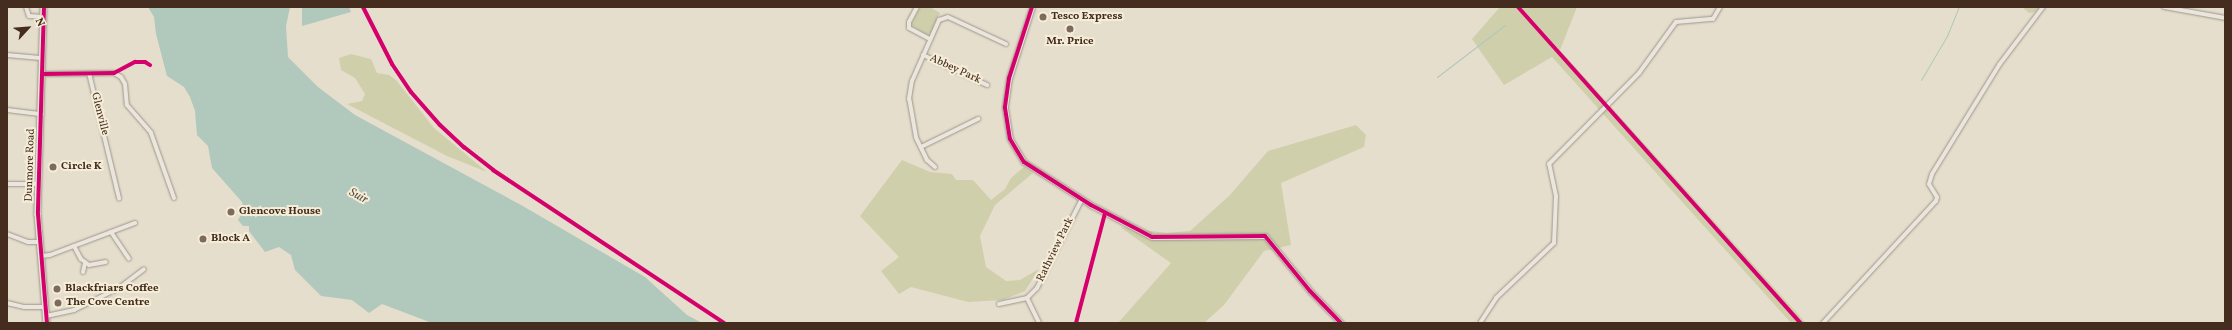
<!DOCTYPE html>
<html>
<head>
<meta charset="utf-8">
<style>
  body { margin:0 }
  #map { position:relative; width:2232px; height:330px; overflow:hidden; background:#e6decc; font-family:Vollkorn,serif }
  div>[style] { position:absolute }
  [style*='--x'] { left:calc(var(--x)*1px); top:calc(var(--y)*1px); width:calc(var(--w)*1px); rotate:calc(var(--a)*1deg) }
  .green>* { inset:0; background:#cfcfac }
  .water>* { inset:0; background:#b1c8bd }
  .stream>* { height:1px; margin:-0.5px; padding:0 0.5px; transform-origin:0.5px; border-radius:0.5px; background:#b1c8bd }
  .roads { filter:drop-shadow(0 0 1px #9d968a) drop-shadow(0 0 1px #9d968a) }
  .minor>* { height:4px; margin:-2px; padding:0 2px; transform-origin:2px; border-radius:2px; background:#eae6de }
  .tertiary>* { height:5px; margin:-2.5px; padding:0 2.5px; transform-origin:2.5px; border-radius:2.5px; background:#eae6de }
  .secondary>* { height:5.5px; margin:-2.75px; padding:0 2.75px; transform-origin:2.75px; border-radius:2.75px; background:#eae6de }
  .rail>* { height:2.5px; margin-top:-1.25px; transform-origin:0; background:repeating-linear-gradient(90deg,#f5edd7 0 3px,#ada8a0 0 6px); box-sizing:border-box; border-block:1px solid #ada8a0 }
  .cycleway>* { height:4px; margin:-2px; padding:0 2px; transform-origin:2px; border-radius:2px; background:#d6006c }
  .dots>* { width:11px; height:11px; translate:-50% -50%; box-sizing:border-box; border:2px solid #f5edd7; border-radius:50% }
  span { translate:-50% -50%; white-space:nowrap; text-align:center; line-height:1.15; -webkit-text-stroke:4px #f5edd7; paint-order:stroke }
  .poi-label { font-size:11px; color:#442c1e; font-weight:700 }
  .left { translate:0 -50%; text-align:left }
  .street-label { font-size:11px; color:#442c1e }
  .water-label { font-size:12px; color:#5a5044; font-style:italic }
  .frame { position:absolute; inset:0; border:8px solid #442c1e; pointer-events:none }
  .north { position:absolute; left:8px; top:8px; width:40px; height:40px; -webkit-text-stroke:3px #f5edd7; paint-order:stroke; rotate:64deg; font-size:11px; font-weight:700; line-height:16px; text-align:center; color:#442c1e }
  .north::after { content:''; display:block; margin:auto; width:14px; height:18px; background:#442c1e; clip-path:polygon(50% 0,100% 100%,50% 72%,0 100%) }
</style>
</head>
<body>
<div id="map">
  <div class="green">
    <div style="clip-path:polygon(920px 7px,930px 7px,940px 13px,931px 33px,927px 35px,911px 25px)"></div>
    <div style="clip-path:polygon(1500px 7px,1577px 7px,1560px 50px,1806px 323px,1791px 323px,1552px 57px,1504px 85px,1472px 39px)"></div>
    <div style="clip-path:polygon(2022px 7px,2040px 7px,2035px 12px,2029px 13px)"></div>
    <div style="clip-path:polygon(351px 54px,371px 59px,377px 73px,389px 75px,396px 80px,434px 128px,487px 172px,447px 156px,347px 104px,362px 101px,365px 94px,355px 78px,341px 70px,339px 58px)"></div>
    <div style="clip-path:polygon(1356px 125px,1366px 135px,1364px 147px,1281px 183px,1291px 245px,1264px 251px,1224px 305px,1204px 323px,1118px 323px,1171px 263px,1120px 227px,1166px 233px,1190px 231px,1229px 196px,1268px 151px)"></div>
    <div style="clip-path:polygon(902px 160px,930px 172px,952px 174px,956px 180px,973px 180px,991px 200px,1005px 189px,1011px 178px,1024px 167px,1033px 173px,995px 205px,980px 236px,986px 267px,1006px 281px,1020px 280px,1039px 269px,1025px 291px,1003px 300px,968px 302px,911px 287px,899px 294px,881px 271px,899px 257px,860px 216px)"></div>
  </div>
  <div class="water">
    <div style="clip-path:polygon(148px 7px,290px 7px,286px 26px,288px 57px,318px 87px,355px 115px,521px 205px,645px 277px,687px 315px,702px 323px,432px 323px,382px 304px,369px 313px,352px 300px,321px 296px,295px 270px,291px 255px,279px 247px,265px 252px,249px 231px,249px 226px,243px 226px,238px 220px,244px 210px,242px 202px,212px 168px,208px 146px,197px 135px,195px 111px,190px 97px,184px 87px,167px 76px,156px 34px,154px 17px)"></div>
    <div style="clip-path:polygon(302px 7px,349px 7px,351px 12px,302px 26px)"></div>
  </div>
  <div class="stream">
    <div style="--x:1437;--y:77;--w:86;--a:-37.4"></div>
    <div style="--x:1921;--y:80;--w:51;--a:-59.4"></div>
    <div style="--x:1947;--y:36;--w:31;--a:-68"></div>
  </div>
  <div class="roads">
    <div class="minor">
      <div style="--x:26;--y:7;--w:9;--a:72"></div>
      <div style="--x:29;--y:16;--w:15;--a:4"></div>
      <div style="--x:917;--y:7;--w:17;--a:118"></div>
      <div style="--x:909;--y:22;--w:6;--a:90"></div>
      <div style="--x:909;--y:28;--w:24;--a:28"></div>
      <div style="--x:2164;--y:7;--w:62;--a:10.2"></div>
      <div style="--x:7;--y:55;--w:36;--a:5"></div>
      <div style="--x:923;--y:55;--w:71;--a:25.1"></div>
      <div style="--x:89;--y:73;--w:129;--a:76.5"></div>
      <div style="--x:44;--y:74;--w:70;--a:-0.8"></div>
      <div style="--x:114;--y:73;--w:8;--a:30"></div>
      <div style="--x:121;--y:77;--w:8;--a:60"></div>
      <div style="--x:125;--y:84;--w:21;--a:85"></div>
      <div style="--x:127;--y:105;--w:37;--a:49"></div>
      <div style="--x:151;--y:133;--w:69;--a:70.5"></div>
      <div style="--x:7;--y:110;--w:35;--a:7"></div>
      <div style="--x:921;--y:147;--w:64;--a:-26.2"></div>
      <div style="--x:935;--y:167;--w:11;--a:-139"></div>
      <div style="--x:927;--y:160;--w:25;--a:-116"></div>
      <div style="--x:916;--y:137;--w:39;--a:-100"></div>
      <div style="--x:909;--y:99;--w:18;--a:-81"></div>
      <div style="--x:912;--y:81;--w:67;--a:-66.1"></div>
      <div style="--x:939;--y:20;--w:9;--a:-18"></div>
      <div style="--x:948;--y:17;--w:64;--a:25"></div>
      <div style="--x:7;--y:184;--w:32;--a:0"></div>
      <div style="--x:111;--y:232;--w:32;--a:56"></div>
      <div style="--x:7;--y:234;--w:22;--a:21"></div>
      <div style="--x:28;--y:242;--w:11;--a:0"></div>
      <div style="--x:74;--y:246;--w:15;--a:62"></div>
      <div style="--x:81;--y:259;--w:10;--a:37"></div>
      <div style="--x:89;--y:265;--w:17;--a:-10"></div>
      <div style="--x:41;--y:256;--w:9;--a:-6"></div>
      <div style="--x:50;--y:255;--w:91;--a:-20.6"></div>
      <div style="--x:83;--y:272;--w:9;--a:-77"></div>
      <div style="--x:1027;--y:298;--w:28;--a:64"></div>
      <div style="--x:7;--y:303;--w:17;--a:13"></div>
      <div style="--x:24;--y:307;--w:21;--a:0"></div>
      <div style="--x:999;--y:304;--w:29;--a:-12"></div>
      <div style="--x:1027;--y:298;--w:14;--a:-45"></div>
      <div style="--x:1037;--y:288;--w:100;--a:-63.2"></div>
      <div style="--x:46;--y:316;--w:29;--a:-12"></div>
      <div style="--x:74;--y:310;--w:50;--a:-26.1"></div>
      <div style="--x:119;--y:288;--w:31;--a:-37"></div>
      <div style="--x:1480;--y:323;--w:30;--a:-57"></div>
      <div style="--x:1496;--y:298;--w:80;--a:-43.5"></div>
      <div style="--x:1554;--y:243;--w:47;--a:-87.6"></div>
      <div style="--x:1556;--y:196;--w:33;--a:-102"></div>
      <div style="--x:1549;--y:164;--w:128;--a:-45.3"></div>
      <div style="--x:1639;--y:73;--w:63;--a:-54"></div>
      <div style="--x:1676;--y:22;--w:37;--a:-5"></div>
      <div style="--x:1713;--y:19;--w:14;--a:-60"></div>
      <div style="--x:1823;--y:323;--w:166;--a:-47.2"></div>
      <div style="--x:1936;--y:201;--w:4;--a:-76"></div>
      <div style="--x:1937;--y:197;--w:15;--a:-122"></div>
      <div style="--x:1929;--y:184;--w:10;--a:-73"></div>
      <div style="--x:1932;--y:174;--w:128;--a:-58.4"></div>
      <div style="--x:1999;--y:65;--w:73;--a:-52.8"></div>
    </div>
    <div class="tertiary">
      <div style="--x:1032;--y:7;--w:75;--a:107.9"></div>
      <div style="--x:1009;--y:78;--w:30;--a:98"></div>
      <div style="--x:1005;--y:108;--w:31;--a:81"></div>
      <div style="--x:1010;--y:139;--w:27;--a:59"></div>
      <div style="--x:1024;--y:162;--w:80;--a:32.7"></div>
      <div style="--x:1091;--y:205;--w:69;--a:27.7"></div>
      <div style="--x:1152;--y:237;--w:113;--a:-0.5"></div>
      <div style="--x:1265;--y:236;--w:71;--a:50.7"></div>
      <div style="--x:1310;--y:291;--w:45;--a:45.9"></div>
    </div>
    <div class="secondary">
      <div style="--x:44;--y:7;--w:207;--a:91.7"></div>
      <div style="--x:38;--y:214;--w:109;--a:85.3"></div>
    </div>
  </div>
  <div class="rail">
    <div style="--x:363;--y:7;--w:64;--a:63"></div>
    <div style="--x:392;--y:64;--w:34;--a:56"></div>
    <div style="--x:411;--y:92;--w:44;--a:48.7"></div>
    <div style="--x:440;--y:125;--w:33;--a:43"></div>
    <div style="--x:464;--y:147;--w:37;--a:38"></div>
    <div style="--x:493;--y:170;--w:277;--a:33.5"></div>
  </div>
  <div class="cycleway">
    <div style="--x:44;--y:7;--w:207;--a:91.7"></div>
    <div style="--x:38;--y:214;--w:109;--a:85.3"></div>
    <div style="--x:363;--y:7;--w:64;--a:63"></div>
    <div style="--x:392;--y:64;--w:34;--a:56"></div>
    <div style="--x:411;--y:92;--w:44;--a:48.7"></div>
    <div style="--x:440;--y:125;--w:33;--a:43"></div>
    <div style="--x:464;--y:147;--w:37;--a:38"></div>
    <div style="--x:493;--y:170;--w:277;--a:33.5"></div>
    <div style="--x:1032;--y:7;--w:75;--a:107.9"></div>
    <div style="--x:1009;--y:78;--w:30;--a:98"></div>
    <div style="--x:1005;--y:108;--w:31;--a:81"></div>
    <div style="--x:1010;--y:139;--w:27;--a:59"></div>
    <div style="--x:1024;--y:162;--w:80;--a:32.7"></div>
    <div style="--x:1091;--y:205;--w:69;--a:27.7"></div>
    <div style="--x:1152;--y:237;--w:113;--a:-0.5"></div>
    <div style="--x:1265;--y:236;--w:71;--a:50.7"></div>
    <div style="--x:1310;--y:291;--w:45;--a:45.9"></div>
    <div style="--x:1518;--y:7;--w:424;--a:48.2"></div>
    <div style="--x:44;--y:74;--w:70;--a:-0.8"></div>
    <div style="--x:114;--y:73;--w:24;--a:-28"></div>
    <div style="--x:135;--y:62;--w:10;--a:0"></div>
    <div style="--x:145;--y:62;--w:6;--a:31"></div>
    <div style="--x:1076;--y:323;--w:114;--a:-75.2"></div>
  </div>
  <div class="dots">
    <div style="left:1043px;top:17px;background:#7d6a5b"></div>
    <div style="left:1070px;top:29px;background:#7d6a5b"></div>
    <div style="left:53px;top:167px;background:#7d6a5b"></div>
    <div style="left:231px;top:212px;background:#7d6a5b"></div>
    <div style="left:203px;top:239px;background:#7d6a5b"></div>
    <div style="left:57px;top:289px;background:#7d6a5b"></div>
    <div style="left:58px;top:303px;background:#7d6a5b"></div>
  </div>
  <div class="poi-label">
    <span class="left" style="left:1051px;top:17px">Tesco Express</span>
    <span style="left:1070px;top:42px">Mr. Price</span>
    <span class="left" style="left:61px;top:167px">Circle K</span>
    <span class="left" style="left:239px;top:212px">Glencove House</span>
    <span class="left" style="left:211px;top:239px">Block A</span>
    <span class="left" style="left:65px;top:289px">Blackfriars Coffee</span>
    <span class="left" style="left:66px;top:303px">The Cove Centre</span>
  </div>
  <div class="street-label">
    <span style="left:955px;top:70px;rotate:25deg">Abbey Park</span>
    <span style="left:99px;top:114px;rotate:76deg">Glenville</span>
    <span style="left:31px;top:165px;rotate:-88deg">Dunmore Road</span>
    <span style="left:1056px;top:250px;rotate:-64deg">Rathview Park</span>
  </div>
  <div class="water-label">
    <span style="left:358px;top:197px;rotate:28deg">Suir</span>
  </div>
  <div class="frame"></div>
  <div class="north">N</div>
</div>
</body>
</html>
